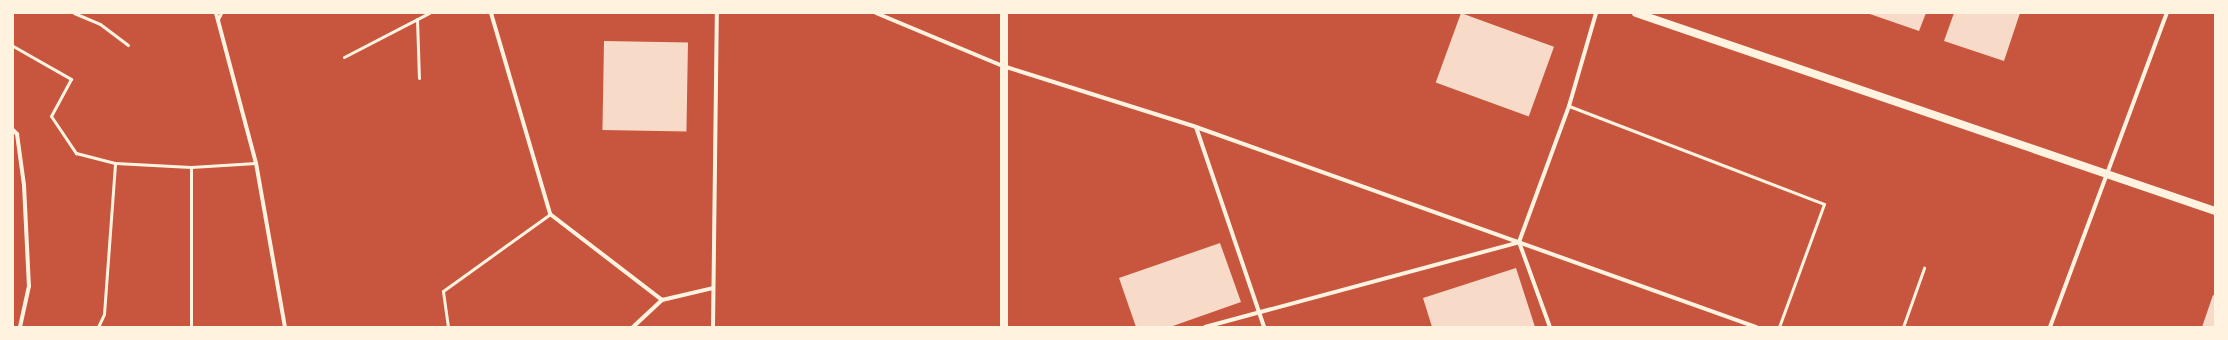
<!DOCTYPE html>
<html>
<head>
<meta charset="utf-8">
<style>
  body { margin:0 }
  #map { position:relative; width:2228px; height:340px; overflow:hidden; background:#c8553d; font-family:"Asap Condensed",sans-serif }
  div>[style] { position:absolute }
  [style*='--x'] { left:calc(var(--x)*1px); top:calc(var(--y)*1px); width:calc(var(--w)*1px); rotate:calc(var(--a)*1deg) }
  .building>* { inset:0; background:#f7dbc8; transform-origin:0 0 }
  .service>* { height:3px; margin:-1.5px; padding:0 1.5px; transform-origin:1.5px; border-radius:1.5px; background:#fff3e0 }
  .minor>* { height:4px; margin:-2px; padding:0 2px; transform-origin:2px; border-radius:2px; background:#fff3e0 }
  .secondary>* { height:8px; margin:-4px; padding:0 4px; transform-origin:4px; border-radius:4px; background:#fff3e0 }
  span { translate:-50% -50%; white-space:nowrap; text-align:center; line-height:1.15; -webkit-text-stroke:4px #fff3e0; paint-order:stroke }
  .frame { position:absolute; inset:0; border:14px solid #fff3e0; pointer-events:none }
</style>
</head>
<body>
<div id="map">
  <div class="building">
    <div style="left:1461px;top:13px;width:99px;height:74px;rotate:20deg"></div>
    <div style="clip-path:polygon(1867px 13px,1926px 13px,1919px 31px)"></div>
    <div style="clip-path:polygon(1954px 13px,2020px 13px,2004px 61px,1944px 41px)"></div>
    <div style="left:604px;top:41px;width:84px;height:89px;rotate:1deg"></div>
    <div style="clip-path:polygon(1220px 243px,1241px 302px,1170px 327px,1136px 327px,1119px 278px)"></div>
    <div style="clip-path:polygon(1516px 268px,1535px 327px,1432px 327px,1423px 298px)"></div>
    <div style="clip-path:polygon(2213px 295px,2215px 296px,2215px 327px,2202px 327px)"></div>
  </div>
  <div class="service">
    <div style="--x:74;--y:13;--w:28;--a:23"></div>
    <div style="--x:100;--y:24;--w:35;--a:37"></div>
    <div style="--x:218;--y:19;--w:7;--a:-63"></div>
    <div style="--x:417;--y:19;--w:59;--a:88.1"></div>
    <div style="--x:13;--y:46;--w:67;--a:29.6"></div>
    <div style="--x:71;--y:79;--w:42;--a:118.4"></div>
    <div style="--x:51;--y:116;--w:45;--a:56"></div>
    <div style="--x:76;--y:153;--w:40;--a:14.4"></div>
    <div style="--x:115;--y:163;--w:76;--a:3"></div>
    <div style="--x:191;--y:167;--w:65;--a:-3.5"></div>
    <div style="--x:344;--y:57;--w:96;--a:-27.4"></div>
    <div style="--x:1569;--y:106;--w:273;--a:21"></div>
    <div style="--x:1824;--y:204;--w:131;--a:110.1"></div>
    <div style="--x:98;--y:327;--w:14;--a:-65"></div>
    <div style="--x:104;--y:314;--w:151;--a:-85.8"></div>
    <div style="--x:191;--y:327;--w:160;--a:-90"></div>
    <div style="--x:448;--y:327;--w:36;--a:-98"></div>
    <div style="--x:443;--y:291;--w:132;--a:-35.7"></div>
    <div style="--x:1903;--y:327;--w:63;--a:-70.4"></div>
  </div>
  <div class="minor">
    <div style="--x:216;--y:13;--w:155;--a:75.1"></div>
    <div style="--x:256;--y:163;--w:167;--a:80"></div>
    <div style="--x:491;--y:13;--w:209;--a:73.6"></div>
    <div style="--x:550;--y:214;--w:141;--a:37.5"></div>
    <div style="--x:876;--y:13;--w:138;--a:22.7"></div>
    <div style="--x:1003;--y:66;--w:202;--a:17.5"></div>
    <div style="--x:1196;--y:127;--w:595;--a:19.65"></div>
    <div style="--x:1196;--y:127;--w:211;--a:71.2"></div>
    <div style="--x:13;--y:130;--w:6;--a:45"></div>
    <div style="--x:17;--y:134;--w:51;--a:82.2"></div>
    <div style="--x:24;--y:185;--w:101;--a:87.2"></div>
    <div style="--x:29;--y:286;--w:42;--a:102.4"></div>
    <div style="--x:1519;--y:242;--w:145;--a:-69.8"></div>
    <div style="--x:1569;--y:106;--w:97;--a:-73.8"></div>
    <div style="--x:1519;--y:242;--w:90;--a:70"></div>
    <div style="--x:633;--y:327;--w:40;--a:-43"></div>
    <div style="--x:662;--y:300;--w:52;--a:-13.2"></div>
    <div style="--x:713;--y:327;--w:314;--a:-89.3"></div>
    <div style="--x:1205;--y:327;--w:325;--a:-15.1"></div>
    <div style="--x:2050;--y:327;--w:335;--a:-69.6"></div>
  </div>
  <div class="secondary">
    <div style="--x:1636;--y:13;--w:612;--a:18.88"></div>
    <div style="--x:1004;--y:327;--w:314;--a:-90"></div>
  </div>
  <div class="frame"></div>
</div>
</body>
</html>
